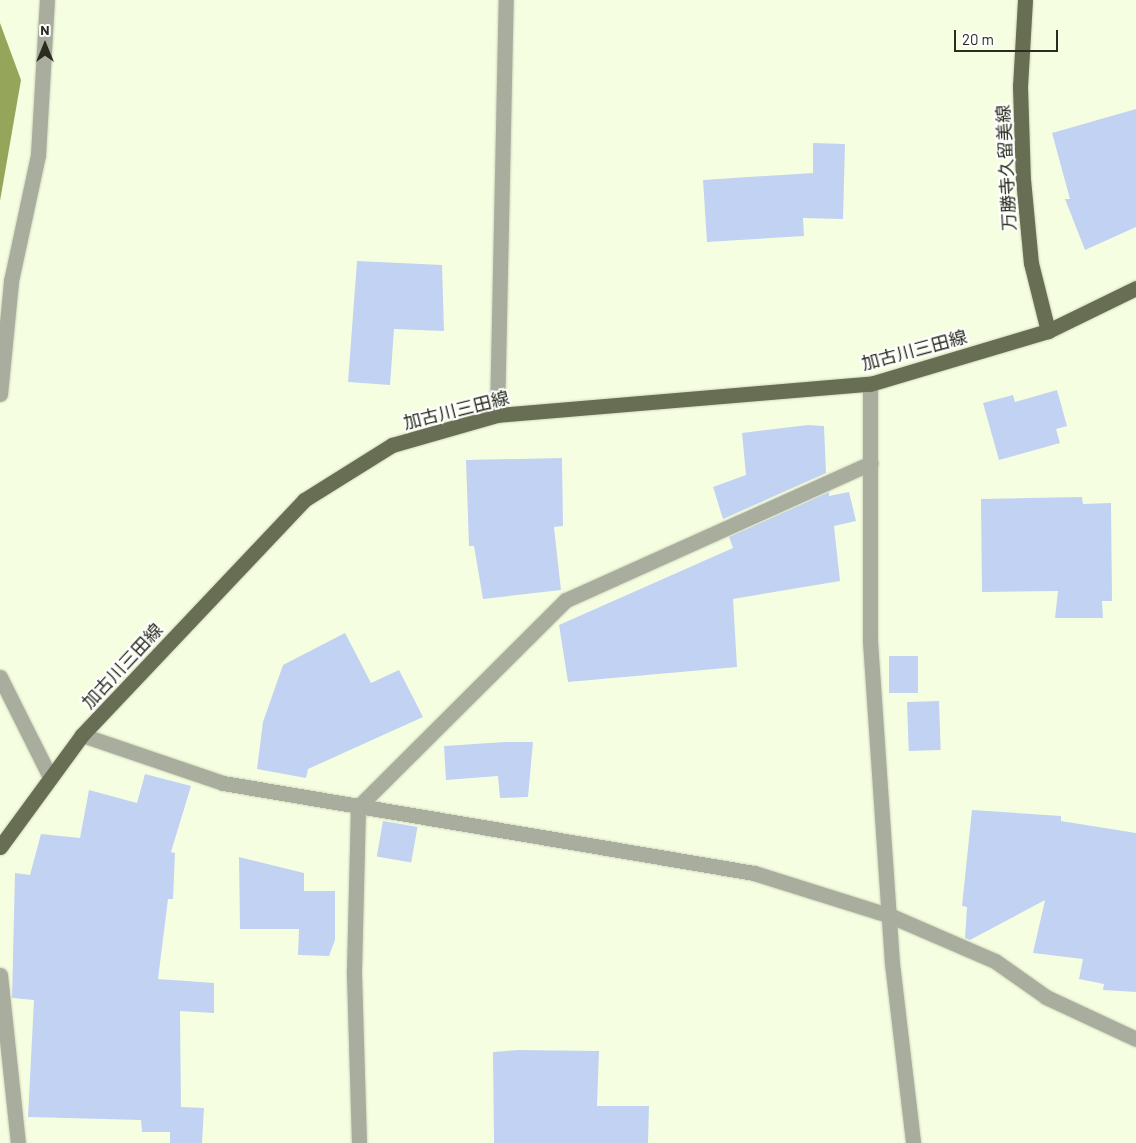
<!DOCTYPE html>
<html>
<head>
<meta charset="utf-8">
<style>
  body { margin:0 }
  #map { position:relative; width:1136px; height:1143px; overflow:hidden; background:#f6fee1; font-family:Barlow,"Noto Sans JP",sans-serif }
  div>[style] { position:absolute }
  [style*='--x'] { left:calc(var(--x)*1px); top:calc(var(--y)*1px); width:calc(var(--w)*1px); rotate:calc(var(--a)*1deg) }
  .water>* { inset:0; background:#95a65a }
  .building>* { inset:0; background:#c2d2f2; transform-origin:0 0 }
  .roads { filter:drop-shadow(0 0 1px #d1d8be) drop-shadow(0 0 1px #d1d8be) }
  .minor>* { height:15px; margin:-7.5px; padding:0 7.5px; transform-origin:7.5px; border-radius:7.5px; background:#a9ad9e }
  .major>* { height:15px; margin:-7.5px; padding:0 7.5px; transform-origin:7.5px; border-radius:7.5px; background:#676e53 }
  span { translate:-50% -50%; white-space:nowrap; text-align:center; line-height:1.15; -webkit-text-stroke:4px #fff; paint-order:stroke }
  .street-label { font-size:18px; color:#292c1f }
  .north { position:absolute; left:20px; top:20px; width:50px; height:50px; -webkit-text-stroke:4px #fff; paint-order:stroke; rotate:0deg; font-size:14px; font-weight:700; line-height:20px; text-align:center; color:#292c1f }
  .north::after { content:''; display:block; margin:auto; width:18px; height:22px; background:#292c1f; clip-path:polygon(50% 0,100% 100%,50% 72%,0 100%) }
  .scale { position:absolute; left:954px; top:30px; width:104px; height:22px; box-sizing:border-box; border:2px solid #292c1f; border-top:0; padding-left:6px; font-size:15px; line-height:18px; white-space:nowrap; color:#292c1f; -webkit-text-stroke:4px #fff; paint-order:stroke }
</style>
</head>
<body>
<div id="map">
  <div class="water">
    <div style="clip-path:polygon(0 23px,21px 80px,0 201px)"></div>
  </div>
  <div class="building">
    <div style="clip-path:polygon(1136px 109px,1136px 227px,1085px 250px,1065px 199px,1070px 199px,1052px 133px)"></div>
    <div style="clip-path:polygon(813px 143px,845px 144px,843px 219px,803px 218px,804px 236px,707px 242px,703px 180px,813px 173px)"></div>
    <div style="clip-path:polygon(357px 261px,442px 265px,444px 331px,394px 329px,390px 385px,348px 382px)"></div>
    <div style="clip-path:polygon(1057px 390px,1067px 426px,1056px 429px,1060px 443px,999px 460px,983px 403px,1013px 395px,1015px 402px)"></div>
    <div style="clip-path:polygon(808px 425px,824px 426px,826px 473px,723px 519px,713px 487px,746px 475px,742px 433px)"></div>
    <div style="clip-path:polygon(562px 458px,563px 526px,554px 527px,561px 590px,483px 599px,474px 546px,469px 546px,466px 460px)"></div>
    <div style="clip-path:polygon(829px 492px,829px 496px,849px 492px,856px 521px,834px 526px,840px 581px,733px 599px,737px 667px,568px 682px,559px 625px,733px 548px,729px 537px)"></div>
    <div style="clip-path:polygon(1082px 497px,1083px 504px,1111px 503px,1112px 601px,1102px 601px,1103px 618px,1055px 618px,1058px 591px,982px 592px,981px 499px)"></div>
    <div style="clip-path:polygon(345px 633px,371px 683px,399px 670px,423px 717px,308px 769px,306px 778px,257px 769px,263px 722px,283px 665px)"></div>
    <div style="left:889px;top:656px;width:29px;height:37px"></div>
    <div style="left:939px;top:701px;width:49px;height:32px;rotate:88deg"></div>
    <div style="clip-path:polygon(505px 742px,533px 742px,528px 797px,500px 798px,498px 776px,446px 780px,444px 746px)"></div>
    <div style="clip-path:polygon(145px 774px,191px 786px,171px 852px,175px 853px,173px 899px,168px 899px,158px 979px,214px 983px,214px 1013px,180px 1011px,181px 1107px,204px 1108px,202px 1143px,170px 1143px,170px 1132px,142px 1132px,141px 1120px,28px 1117px,34px 1000px,12px 998px,15px 873px,30px 875px,41px 834px,80px 838px,89px 790px,137px 803px)"></div>
    <div style="clip-path:polygon(972px 810px,1061px 816px,1061px 821px,1136px 833px,1136px 992px,1103px 990px,1104px 984px,1079px 979px,1083px 959px,1033px 953px,1045px 900px,970px 940px,965px 938px,967px 907px,962px 906px)"></div>
    <div style="left:383px;top:821px;width:35px;height:36px;rotate:10deg"></div>
    <div style="clip-path:polygon(239px 857px,304px 873px,304px 891px,335px 891px,335px 940px,329px 956px,298px 955px,299px 929px,240px 929px)"></div>
    <div style="clip-path:polygon(518px 1050px,599px 1051px,597px 1106px,649px 1106px,648px 1143px,494px 1143px,493px 1052px)"></div>
  </div>
  <div class="roads">
    <div class="minor">
      <div style="--x:870;--y:384;--w:257;--a:90"></div>
      <div style="--x:870;--y:641;--w:323;--a:86.1"></div>
      <div style="--x:892;--y:963;--w:181;--a:83.3"></div>
      <div style="--x:0;--y:394;--w:114;--a:-84.4"></div>
      <div style="--x:11;--y:281;--w:129;--a:-77.9"></div>
      <div style="--x:38;--y:155;--w:155;--a:-86.7"></div>
      <div style="--x:497;--y:415;--w:415;--a:-88.8"></div>
      <div style="--x:0;--y:677;--w:110;--a:63.4"></div>
      <div style="--x:82;--y:735;--w:149;--a:18.8"></div>
      <div style="--x:223;--y:783;--w:539;--a:9.62"></div>
      <div style="--x:754;--y:873;--w:144;--a:17.4"></div>
      <div style="--x:891;--y:916;--w:113;--a:23.4"></div>
      <div style="--x:995;--y:961;--w:62;--a:35.2"></div>
      <div style="--x:1046;--y:997;--w:99;--a:25"></div>
      <div style="--x:0;--y:975;--w:169;--a:83.9"></div>
      <div style="--x:359;--y:1143;--w:173;--a:-91.7"></div>
      <div style="--x:354;--y:970;--w:163;--a:-88.6"></div>
      <div style="--x:358;--y:807;--w:293;--a:-44.9"></div>
      <div style="--x:566;--y:600;--w:334;--a:-24.2"></div>
    </div>
    <div class="major">
      <div style="--x:1025;--y:0;--w:86;--a:93.3"></div>
      <div style="--x:1020;--y:86;--w:93;--a:88.2"></div>
      <div style="--x:1023;--y:179;--w:84;--a:84.6"></div>
      <div style="--x:1031;--y:263;--w:70;--a:76"></div>
      <div style="--x:0;--y:847;--w:139;--a:-53.8"></div>
      <div style="--x:82;--y:735;--w:323;--a:-46.6"></div>
      <div style="--x:304;--y:500;--w:104;--a:-32"></div>
      <div style="--x:392;--y:445;--w:109;--a:-15.9"></div>
      <div style="--x:497;--y:415;--w:374;--a:-4.8"></div>
      <div style="--x:870;--y:384;--w:186;--a:-16.6"></div>
      <div style="--x:1048;--y:331;--w:98;--a:-26"></div>
    </div>
  </div>
  <div class="street-label">
    <span style="left:1006px;top:168px;rotate:-93deg">万勝寺久留美線</span>
    <span style="left:914px;top:350px;rotate:-15deg">加古川三田線</span>
    <span style="left:456px;top:410px;rotate:-14deg">加古川三田線</span>
    <span style="left:122px;top:666px;rotate:-47deg">加古川三田線</span>
  </div>
  <div class="north">N</div>
  <div class="scale">20 m</div>
</div>
</body>
</html>
